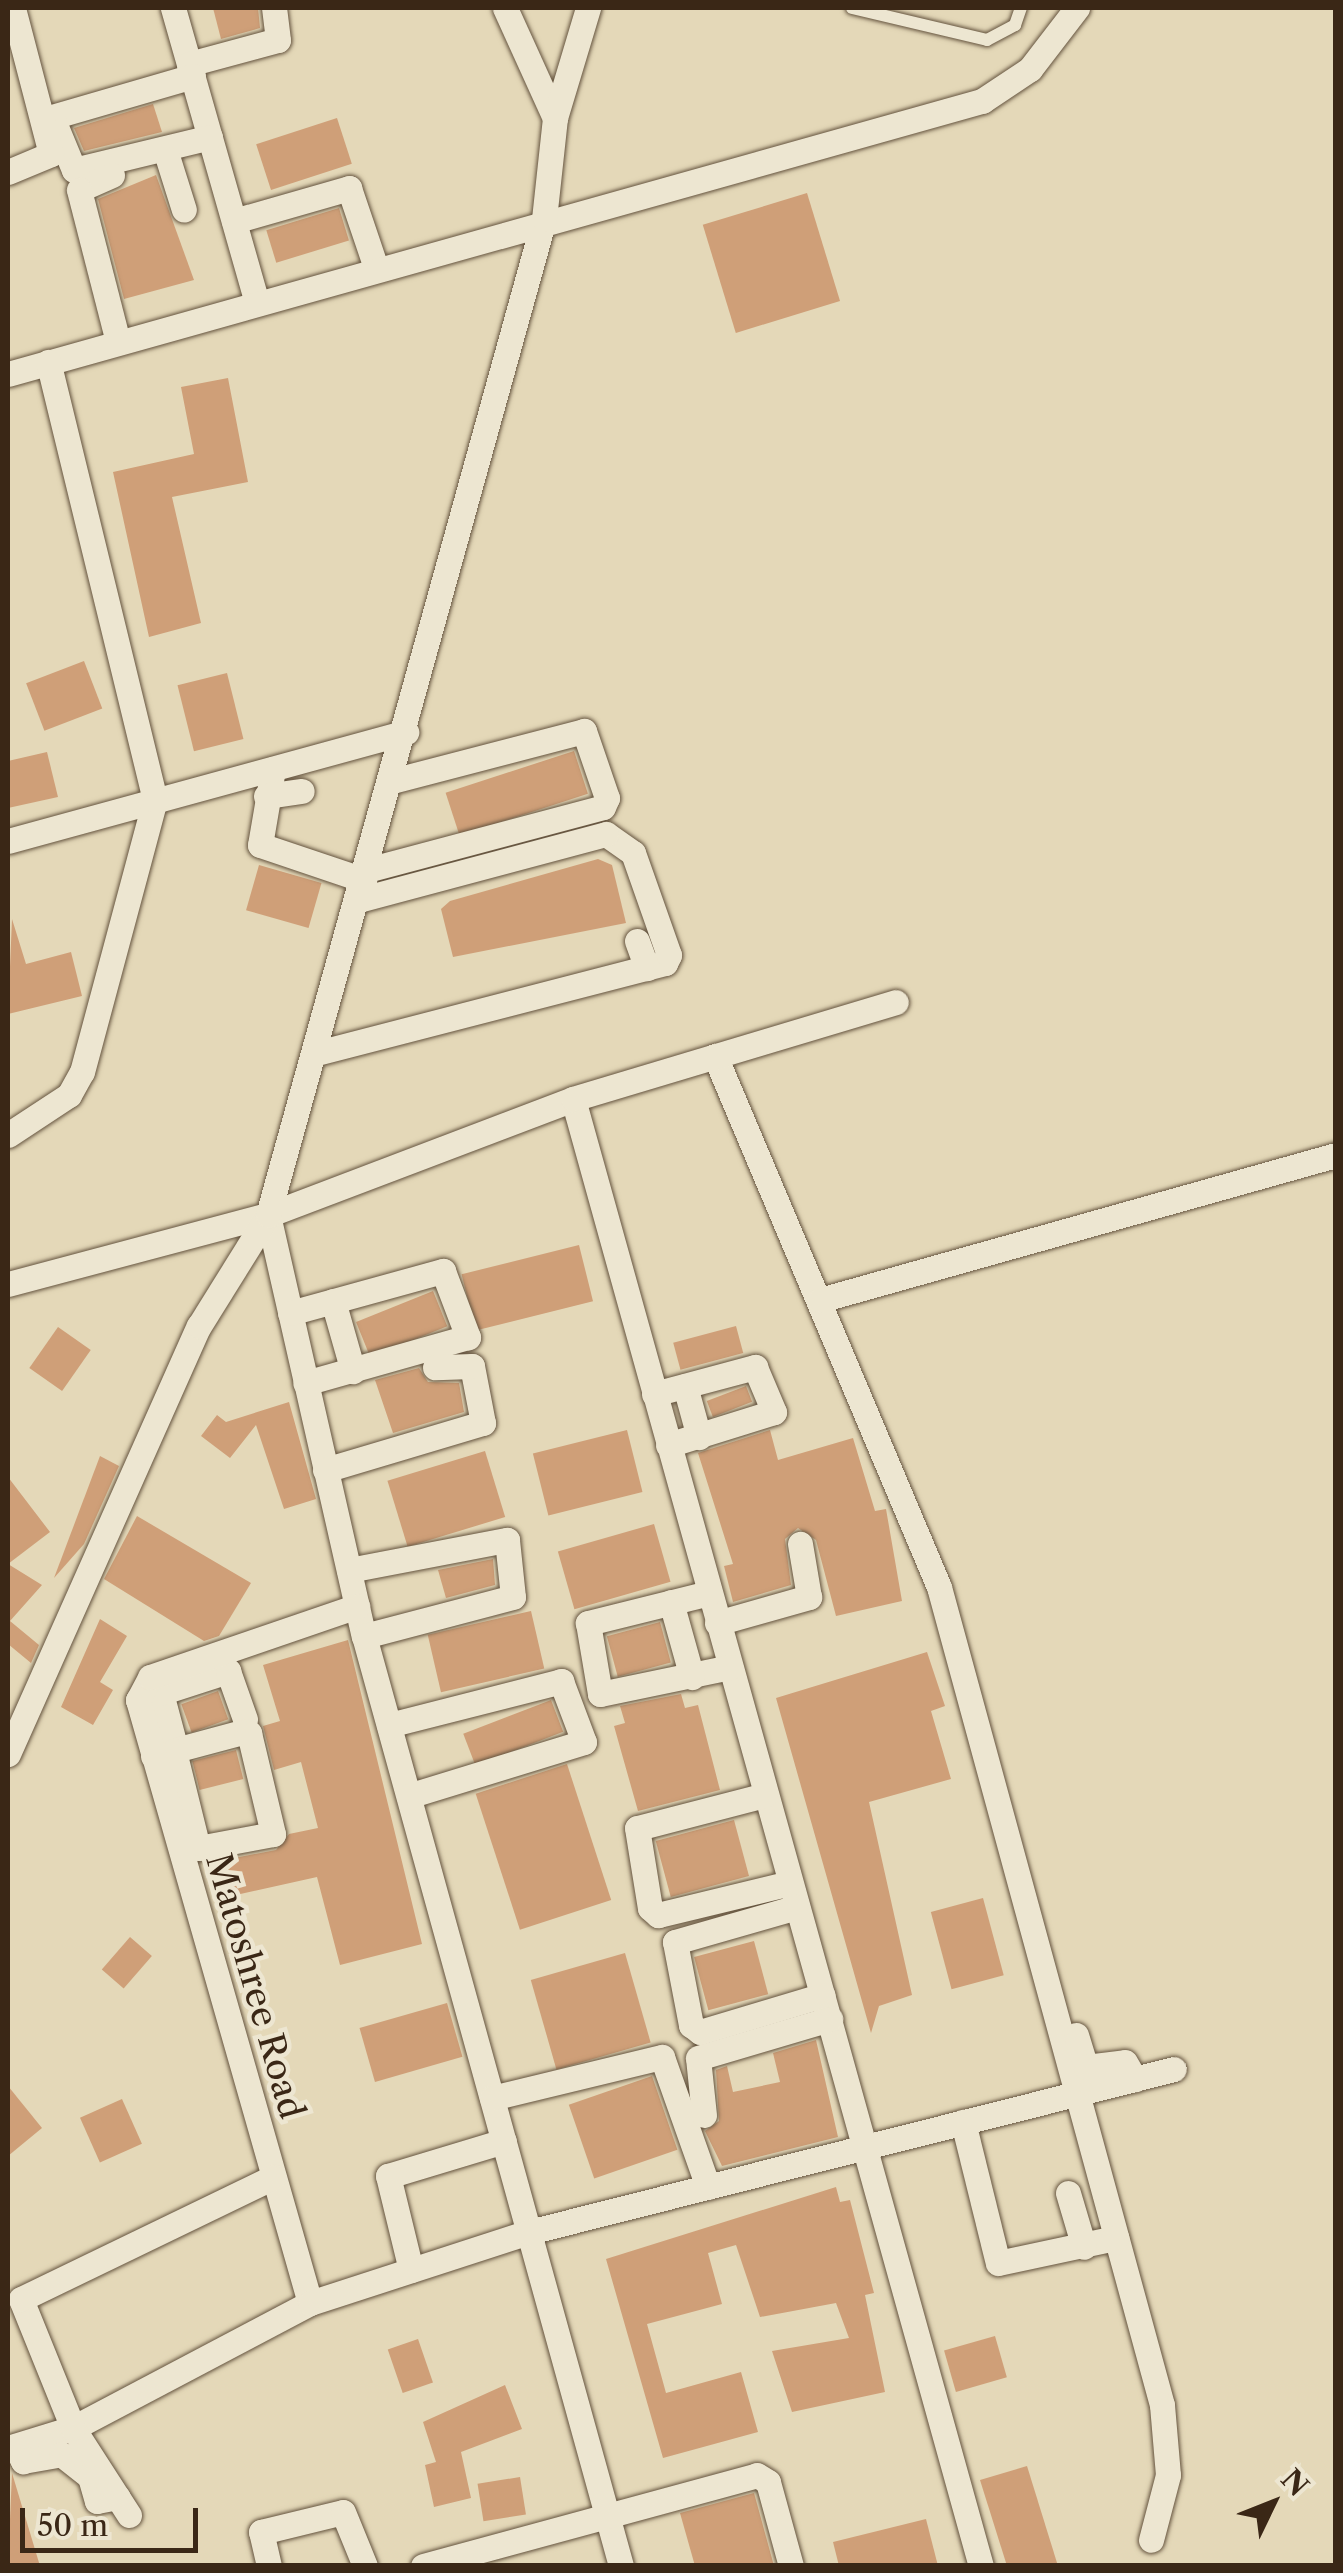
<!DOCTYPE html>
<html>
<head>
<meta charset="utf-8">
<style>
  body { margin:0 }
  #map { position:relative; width:1343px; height:2573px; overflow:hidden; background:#e4d8b8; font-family:"Libre Caslon Text",serif }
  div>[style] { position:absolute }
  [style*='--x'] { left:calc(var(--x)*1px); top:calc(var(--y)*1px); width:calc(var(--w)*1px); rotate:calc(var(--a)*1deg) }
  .building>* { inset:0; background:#cf9f78; transform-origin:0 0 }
  .roads { filter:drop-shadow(0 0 2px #64533e) drop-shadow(0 0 2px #64533e) }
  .service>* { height:12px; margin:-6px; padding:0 6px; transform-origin:6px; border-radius:6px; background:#ede6d1 }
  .minor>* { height:25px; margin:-12.5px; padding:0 12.5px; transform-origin:12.5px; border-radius:12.5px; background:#ede6d1 }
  span { translate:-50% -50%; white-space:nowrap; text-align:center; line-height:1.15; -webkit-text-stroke:9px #ede6d1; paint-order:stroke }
  .street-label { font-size:35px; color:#3a2716 }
  .frame { position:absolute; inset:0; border:10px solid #3a2716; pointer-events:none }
  .north { position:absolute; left:1223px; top:2453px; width:100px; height:100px; -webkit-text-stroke:8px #ede6d1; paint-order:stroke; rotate:47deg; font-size:28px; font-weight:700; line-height:40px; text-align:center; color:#3a2716 }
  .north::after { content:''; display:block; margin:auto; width:35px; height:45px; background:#3a2716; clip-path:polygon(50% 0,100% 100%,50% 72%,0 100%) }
  .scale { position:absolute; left:20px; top:2508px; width:178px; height:45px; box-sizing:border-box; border:5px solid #3a2716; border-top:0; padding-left:12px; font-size:30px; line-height:35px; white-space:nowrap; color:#3a2716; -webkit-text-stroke:8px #ede6d1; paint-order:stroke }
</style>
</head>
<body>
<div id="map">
  <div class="building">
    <div style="clip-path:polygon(213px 8px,258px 8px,260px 28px,221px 39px)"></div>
    <div style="clip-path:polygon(153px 104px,162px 132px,84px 151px,74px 128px)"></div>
    <div style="left:337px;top:118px;width:48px;height:85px;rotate:72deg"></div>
    <div style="clip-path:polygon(156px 175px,194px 280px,124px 299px,98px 199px)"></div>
    <div style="left:807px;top:193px;width:113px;height:109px;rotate:73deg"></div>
    <div style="left:339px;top:208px;width:34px;height:76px;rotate:73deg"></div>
    <div style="clip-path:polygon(228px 378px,248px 482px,172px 497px,201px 623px,149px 637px,113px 472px,194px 454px,181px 387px)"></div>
    <div style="left:84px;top:661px;width:51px;height:62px;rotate:69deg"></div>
    <div style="left:227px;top:673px;width:68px;height:51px;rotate:76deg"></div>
    <div style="left:574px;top:751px;width:45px;height:135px;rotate:72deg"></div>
    <div style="clip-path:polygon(47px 752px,58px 797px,8px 808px,8px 761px)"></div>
    <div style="clip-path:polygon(598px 859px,612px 865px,626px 923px,453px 957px,441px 909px,450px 901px)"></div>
    <div style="left:259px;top:865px;width:65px;height:47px;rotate:16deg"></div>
    <div style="clip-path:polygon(12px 919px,26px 964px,71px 952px,82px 996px,8px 1014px)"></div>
    <div style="left:579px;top:1245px;width:58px;height:121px;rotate:76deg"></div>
    <div style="left:433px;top:1291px;width:38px;height:83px;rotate:68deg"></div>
    <div style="left:736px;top:1326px;width:28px;height:65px;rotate:75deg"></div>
    <div style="left:58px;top:1327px;width:40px;height:50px;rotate:35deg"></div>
    <div style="clip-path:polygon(419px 1368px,428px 1382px,459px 1383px,464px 1412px,393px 1433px,375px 1380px)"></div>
    <div style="left:746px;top:1386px;width:17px;height:42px;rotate:69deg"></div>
    <div style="clip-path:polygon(289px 1402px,316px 1499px,284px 1509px,256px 1425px,230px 1458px,201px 1436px,217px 1415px,226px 1422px)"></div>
    <div style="left:627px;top:1430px;width:64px;height:97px;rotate:76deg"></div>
    <div style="clip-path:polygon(770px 1430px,778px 1460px,853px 1438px,875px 1511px,886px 1509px,902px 1601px,836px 1616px,816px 1540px,798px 1528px,785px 1539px,791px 1585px,733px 1602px,724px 1566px,733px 1564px,698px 1453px)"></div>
    <div style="left:485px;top:1451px;width:69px;height:102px;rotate:73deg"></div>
    <div style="clip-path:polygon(100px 1456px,119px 1466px,84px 1544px,54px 1578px)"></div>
    <div style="clip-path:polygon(8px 1477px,50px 1532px,8px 1564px,42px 1585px,10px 1621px,39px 1645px,31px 1663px,8px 1644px)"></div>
    <div style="clip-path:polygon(137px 1516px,251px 1583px,219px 1636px,204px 1641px,104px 1579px)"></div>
    <div style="left:654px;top:1524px;width:60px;height:100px;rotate:74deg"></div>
    <div style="clip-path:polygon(493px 1559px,495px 1585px,446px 1598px,438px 1570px)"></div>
    <div style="left:531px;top:1611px;width:59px;height:106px;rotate:77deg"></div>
    <div style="clip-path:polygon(100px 1619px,127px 1636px,100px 1682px,113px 1690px,93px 1725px,61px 1707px)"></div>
    <div style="left:660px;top:1622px;width:42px;height:55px;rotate:75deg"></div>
    <div style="clip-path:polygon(348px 1640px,422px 1944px,340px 1965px,317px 1877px,227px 1897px,219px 1861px,276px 1850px,289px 1834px,318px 1828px,301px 1762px,274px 1770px,263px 1726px,280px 1721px,263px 1665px)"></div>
    <div style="clip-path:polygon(927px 1652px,945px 1706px,931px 1711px,951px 1779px,869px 1802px,912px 1995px,879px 2006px,871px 2033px,776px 1698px)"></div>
    <div style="left:218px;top:1691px;width:30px;height:39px;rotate:70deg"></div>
    <div style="clip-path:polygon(681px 1694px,685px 1708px,698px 1705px,720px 1790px,638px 1811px,614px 1726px,625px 1723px,620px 1706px)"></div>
    <div style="left:551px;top:1700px;width:34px;height:94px;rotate:69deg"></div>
    <div style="left:236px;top:1750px;width:30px;height:45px;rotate:76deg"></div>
    <div style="left:567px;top:1764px;width:143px;height:96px;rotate:72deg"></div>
    <div style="left:734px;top:1820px;width:58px;height:81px;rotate:75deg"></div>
    <div style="left:983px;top:1898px;width:80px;height:54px;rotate:75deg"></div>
    <div style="left:130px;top:1937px;width:29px;height:43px;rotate:41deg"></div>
    <div style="left:754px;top:1941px;width:55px;height:62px;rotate:75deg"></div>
    <div style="left:625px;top:1953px;width:93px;height:98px;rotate:74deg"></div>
    <div style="left:447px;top:2003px;width:56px;height:91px;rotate:74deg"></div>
    <div style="clip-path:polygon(816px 2040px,838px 2137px,722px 2166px,705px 2131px,719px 2121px,716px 2070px,727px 2066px,733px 2092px,780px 2082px,773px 2053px)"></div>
    <div style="left:652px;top:2076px;width:78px;height:88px;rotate:71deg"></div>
    <div style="clip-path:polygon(8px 2086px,42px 2128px,8px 2156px)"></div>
    <div style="left:122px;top:2099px;width:49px;height:46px;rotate:66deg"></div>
    <div style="clip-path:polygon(836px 2187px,840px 2202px,850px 2200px,874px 2293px,865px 2295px,885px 2392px,792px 2412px,772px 2351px,849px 2338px,836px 2303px,760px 2317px,736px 2245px,708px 2253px,722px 2304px,647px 2324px,666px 2393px,741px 2372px,758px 2432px,663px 2458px,606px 2259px)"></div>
    <div style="left:995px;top:2336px;width:43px;height:53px;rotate:74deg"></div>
    <div style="left:418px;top:2339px;width:46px;height:32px;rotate:71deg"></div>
    <div style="clip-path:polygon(505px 2385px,522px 2429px,461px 2452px,471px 2498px,434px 2507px,425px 2465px,436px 2462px,423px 2422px)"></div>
    <div style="clip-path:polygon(1027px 2466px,1058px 2566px,1007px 2566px,980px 2480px)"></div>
    <div style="clip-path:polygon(12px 2473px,40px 2566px,8px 2566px)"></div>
    <div style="left:520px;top:2477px;width:38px;height:43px;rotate:81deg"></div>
    <div style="clip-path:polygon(754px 2493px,774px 2566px,695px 2566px,680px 2513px)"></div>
    <div style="clip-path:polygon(926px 2519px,938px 2566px,839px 2566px,833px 2542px)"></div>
  </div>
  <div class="roads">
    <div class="service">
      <div style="--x:852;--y:8;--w:139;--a:13.3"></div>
      <div style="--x:987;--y:40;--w:32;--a:-28"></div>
      <div style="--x:1015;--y:25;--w:18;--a:-71"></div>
    </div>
    <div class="minor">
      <div style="--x:173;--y:8;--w:306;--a:74.1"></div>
      <div style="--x:505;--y:8;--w:121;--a:65.6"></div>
      <div style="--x:189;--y:64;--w:92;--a:-15.1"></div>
      <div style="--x:278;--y:40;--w:32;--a:-97"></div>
      <div style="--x:193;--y:76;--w:147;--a:163.8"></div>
      <div style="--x:52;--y:117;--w:57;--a:67.5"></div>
      <div style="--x:74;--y:170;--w:140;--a:-13.6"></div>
      <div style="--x:168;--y:159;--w:53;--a:72.6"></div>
      <div style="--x:8;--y:172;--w:47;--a:-22.7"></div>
      <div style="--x:51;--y:154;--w:151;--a:-104.6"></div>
      <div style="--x:112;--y:175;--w:36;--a:156"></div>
      <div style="--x:79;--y:190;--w:157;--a:75.6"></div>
      <div style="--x:234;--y:221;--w:120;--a:-16"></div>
      <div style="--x:349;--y:188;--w:81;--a:71.3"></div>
      <div style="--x:8;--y:374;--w:1012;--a:-15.66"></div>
      <div style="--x:982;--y:101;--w:58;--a:-33.7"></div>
      <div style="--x:1030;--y:69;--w:77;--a:-52.4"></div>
      <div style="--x:273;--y:769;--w:77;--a:99.7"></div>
      <div style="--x:260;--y:845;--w:110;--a:18.6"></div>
      <div style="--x:266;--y:796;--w:36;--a:-8"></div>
      <div style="--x:8;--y:841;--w:413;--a:-15.3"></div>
      <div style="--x:367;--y:870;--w:244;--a:-14.9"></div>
      <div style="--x:603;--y:807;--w:10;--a:-66"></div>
      <div style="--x:607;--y:798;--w:71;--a:-108.9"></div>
      <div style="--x:584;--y:731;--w:198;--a:165.4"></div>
      <div style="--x:637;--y:941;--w:29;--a:70"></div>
      <div style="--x:313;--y:1054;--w:364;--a:-14.5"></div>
      <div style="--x:665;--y:963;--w:9;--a:-63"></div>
      <div style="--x:669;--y:955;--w:108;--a:-109.4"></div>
      <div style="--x:633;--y:853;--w:33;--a:-145"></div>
      <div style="--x:606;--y:834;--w:257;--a:165.1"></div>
      <div style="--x:715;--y:1056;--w:576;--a:67.13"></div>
      <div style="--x:939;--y:1587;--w:848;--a:74.75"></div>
      <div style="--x:1162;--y:2405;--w:70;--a:85.1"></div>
      <div style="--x:1168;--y:2475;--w:67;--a:104.7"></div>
      <div style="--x:573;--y:1099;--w:1523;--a:74.46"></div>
      <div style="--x:8;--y:1135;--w:73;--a:-33.3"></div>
      <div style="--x:69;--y:1095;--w:26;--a:-61"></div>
      <div style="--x:82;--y:1072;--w:282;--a:-75"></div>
      <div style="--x:155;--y:800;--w:451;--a:-103.7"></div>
      <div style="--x:268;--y:1215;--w:432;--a:77.2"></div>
      <div style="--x:364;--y:1636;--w:965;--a:74.55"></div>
      <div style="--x:8;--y:1284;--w:269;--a:-14.9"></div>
      <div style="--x:268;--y:1215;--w:326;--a:-20.8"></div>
      <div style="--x:573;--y:1099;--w:337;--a:-16.7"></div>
      <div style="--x:820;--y:1300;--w:536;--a:-15.7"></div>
      <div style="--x:333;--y:1301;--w:73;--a:74.1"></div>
      <div style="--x:290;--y:1313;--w:159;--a:-15.4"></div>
      <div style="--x:443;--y:1271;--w:71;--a:69.3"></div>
      <div style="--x:468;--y:1337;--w:169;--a:164.2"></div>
      <div style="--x:685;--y:1386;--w:53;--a:74.6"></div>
      <div style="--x:654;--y:1394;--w:105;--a:-15"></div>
      <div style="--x:755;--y:1367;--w:49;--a:67.1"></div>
      <div style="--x:774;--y:1412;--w:111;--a:162.7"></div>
      <div style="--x:325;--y:1470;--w:165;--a:-16.6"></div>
      <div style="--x:483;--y:1423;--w:58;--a:-100.9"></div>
      <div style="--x:472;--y:1366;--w:37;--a:178"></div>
      <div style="--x:349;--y:1570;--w:161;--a:-10.8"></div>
      <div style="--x:507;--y:1540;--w:57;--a:84"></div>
      <div style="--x:513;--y:1597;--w:154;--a:165.3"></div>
      <div style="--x:709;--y:1593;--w:125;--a:166.1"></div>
      <div style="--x:588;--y:1623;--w:72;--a:80.4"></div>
      <div style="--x:600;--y:1694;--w:133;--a:-11.7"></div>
      <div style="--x:671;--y:1602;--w:78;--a:74.4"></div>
      <div style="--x:717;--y:1623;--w:96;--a:-15.8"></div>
      <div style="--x:809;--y:1597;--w:54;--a:-99.6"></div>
      <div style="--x:161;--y:1693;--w:47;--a:75.1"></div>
      <div style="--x:138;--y:1700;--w:95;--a:-17.9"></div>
      <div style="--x:228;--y:1671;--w:51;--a:70.5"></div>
      <div style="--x:389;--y:1725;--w:178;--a:-14.3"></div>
      <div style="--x:561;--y:1681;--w:65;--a:69.3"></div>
      <div style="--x:584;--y:1742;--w:183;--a:162.9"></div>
      <div style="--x:8;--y:1754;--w:469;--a:-66"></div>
      <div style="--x:199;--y:1326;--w:131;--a:-58.1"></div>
      <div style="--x:268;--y:1215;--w:1034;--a:-74.51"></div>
      <div style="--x:544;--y:219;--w:102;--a:-83.8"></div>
      <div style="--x:555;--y:118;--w:115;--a:-73.3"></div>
      <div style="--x:153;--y:1756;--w:96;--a:-15"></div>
      <div style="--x:246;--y:1731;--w:4;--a:34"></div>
      <div style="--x:249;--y:1733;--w:104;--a:76.6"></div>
      <div style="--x:273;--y:1834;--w:76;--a:169.4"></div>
      <div style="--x:198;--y:1848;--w:100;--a:-103.9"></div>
      <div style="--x:765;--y:1795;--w:132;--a:165.5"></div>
      <div style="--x:637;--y:1828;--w:81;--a:80.8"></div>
      <div style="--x:650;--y:1908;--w:11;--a:41"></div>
      <div style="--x:658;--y:1915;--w:136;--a:-13.6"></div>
      <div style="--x:797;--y:1907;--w:127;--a:164"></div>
      <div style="--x:675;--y:1942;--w:85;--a:79.1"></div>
      <div style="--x:691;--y:2025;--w:11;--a:38"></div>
      <div style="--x:700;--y:2032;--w:128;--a:-16.7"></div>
      <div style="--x:1076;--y:2035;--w:34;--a:73"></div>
      <div style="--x:1086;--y:2067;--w:39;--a:-7"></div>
      <div style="--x:1125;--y:2062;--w:20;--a:60"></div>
      <div style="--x:492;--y:2098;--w:175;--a:-13.6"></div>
      <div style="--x:662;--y:2057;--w:138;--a:70.5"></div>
      <div style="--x:704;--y:2115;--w:57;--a:-96"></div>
      <div style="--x:698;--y:2058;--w:138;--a:-16.5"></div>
      <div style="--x:963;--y:2122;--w:145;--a:76.1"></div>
      <div style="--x:998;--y:2263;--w:121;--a:-12"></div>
      <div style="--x:1068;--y:2193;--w:56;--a:73.5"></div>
      <div style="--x:411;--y:2270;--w:97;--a:-103.7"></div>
      <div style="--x:388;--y:2176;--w:121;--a:-16.8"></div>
      <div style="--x:310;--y:2303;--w:627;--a:-105.92"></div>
      <div style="--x:138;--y:1700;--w:26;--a:-62"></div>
      <div style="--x:150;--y:1677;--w:219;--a:-18.9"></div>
      <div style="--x:8;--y:2448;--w:68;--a:-17.1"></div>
      <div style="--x:73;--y:2428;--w:268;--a:-27.8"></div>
      <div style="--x:310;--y:2303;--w:230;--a:-18"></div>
      <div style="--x:529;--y:2232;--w:665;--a:-14.18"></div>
      <div style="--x:17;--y:2450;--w:13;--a:61"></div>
      <div style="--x:23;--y:2461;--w:39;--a:-10"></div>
      <div style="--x:61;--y:2454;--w:37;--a:38"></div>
      <div style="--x:90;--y:2477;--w:25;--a:74"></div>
      <div style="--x:97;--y:2501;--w:21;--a:-11"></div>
      <div style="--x:129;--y:2515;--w:103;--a:-122.8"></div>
      <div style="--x:73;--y:2428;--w:139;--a:-112"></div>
      <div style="--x:21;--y:2299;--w:280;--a:-25.8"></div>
      <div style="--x:269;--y:2566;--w:35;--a:-103"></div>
      <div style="--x:261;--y:2532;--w:84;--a:-13.7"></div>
      <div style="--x:343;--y:2512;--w:58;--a:67.8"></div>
      <div style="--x:423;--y:2566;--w:346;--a:-15.2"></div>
      <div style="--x:757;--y:2475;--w:13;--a:32"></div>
      <div style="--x:768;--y:2482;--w:87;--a:74.7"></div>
    </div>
  </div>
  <div class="street-label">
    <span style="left:255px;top:1986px;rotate:74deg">Matoshree Road</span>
  </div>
  <div class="frame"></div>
  <div class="north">N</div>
  <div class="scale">50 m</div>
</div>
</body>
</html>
